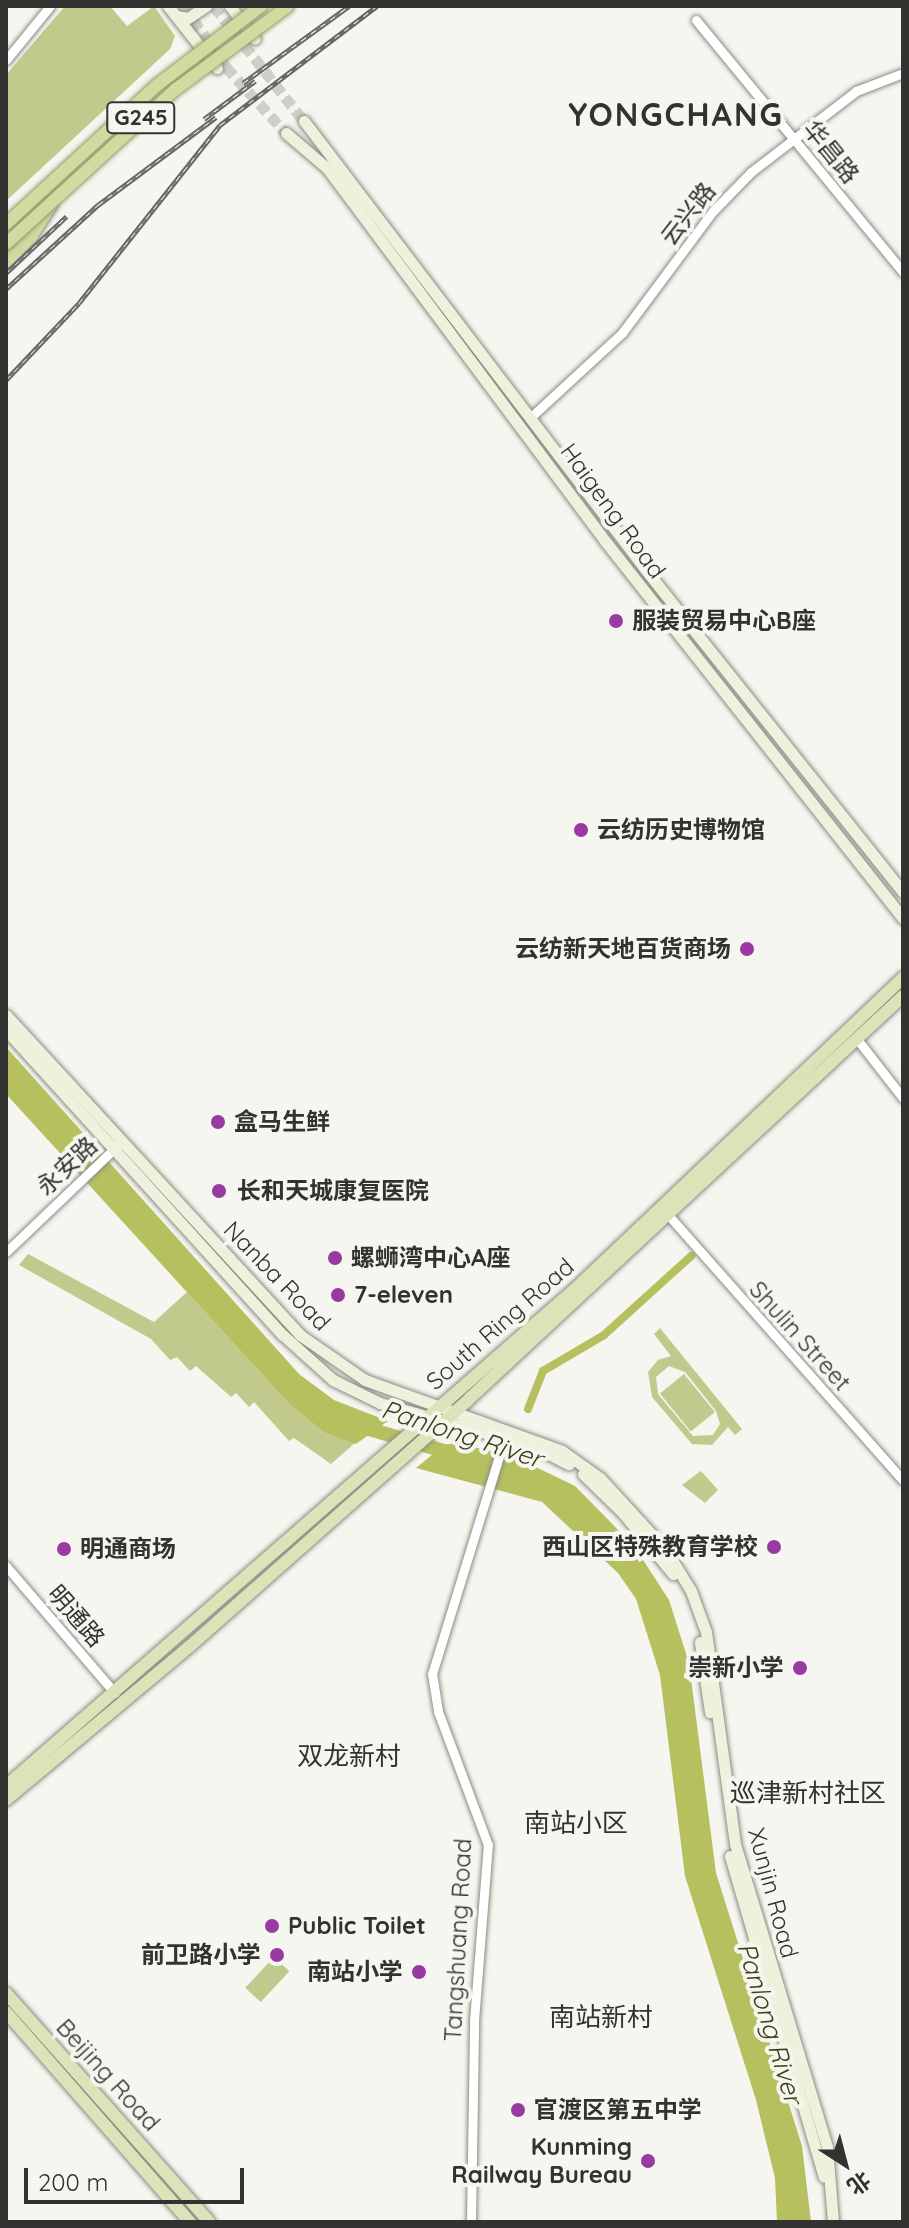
<!DOCTYPE html>
<html>
<head>
<meta charset="utf-8">
<style>
  body { margin:0 }
  #map { position:relative; width:909px; height:2228px; overflow:hidden; background:#f5f6ef; font-family:Quicksand,"Noto Sans SC",sans-serif }
  div>[style] { position:absolute }
  [style*='--x'] { left:calc(var(--x)*1px); top:calc(var(--y)*1px); width:calc(var(--w)*1px); rotate:calc(var(--a)*1deg) }
  .green>* { inset:0; background:#c1c98c; transform-origin:0 0 }
  .water>* { inset:0; background:#b6c05f }
  .canal>* { height:8px; margin:-4px; padding:0 4px; transform-origin:4px; border-radius:4px; background:#b6c05f }
  .river>* { height:14px; margin:-7px; padding:0 7px; transform-origin:7px; border-radius:7px; background:#b6c05f }
  .secondary-tunnel>* { height:11px; margin-top:-5.5px; transform-origin:0; background:repeating-linear-gradient(90deg,#cecfc9 0 11px,transparent 0 16.5px) }
  .roads { filter:drop-shadow(0 0 2px #8a8c85) drop-shadow(0 0 2px #8a8c85) }
  .tertiary>* { height:9px; margin:-4.5px; padding:0 4.5px; transform-origin:4.5px; border-radius:4.5px; background:#fff }
  .secondary>* { height:11px; margin:-5.5px; padding:0 5.5px; transform-origin:5.5px; border-radius:5.5px; background:#eef1dc }
  .primary>* { height:12px; margin:-6px; padding:0 6px; transform-origin:6px; border-radius:6px; background:#dde3b8 }
  .trunk>* { height:12px; margin:-6px; padding:0 6px; transform-origin:6px; border-radius:6px; background:#d2daa0 }
  .rail>* { height:5px; margin-top:-2.5px; transform-origin:0; background:repeating-linear-gradient(90deg,#f5f6ef 0 6px,#676764 0 12px); box-sizing:border-box; border-block:2px solid #676764 }
  .bridges { filter:drop-shadow(0 0 2px #93996a) drop-shadow(0 0 2px #93996a) }
  .trunk-bridge>* { height:12px; margin:-6px; padding:0 6px; transform-origin:6px; border-radius:6px; background:#d2daa0 }
  .dots>* { width:22px; height:22px; translate:-50% -50%; box-sizing:border-box; border:4px solid #f5f6ef; border-radius:50% }
  span { translate:-50% -50%; white-space:nowrap; text-align:center; line-height:1.15; -webkit-text-stroke:8px #f5f6ef; paint-order:stroke }
  .shield-label span { padding:2px 6px; background:#f5f6ef; border:2px solid; border-radius:6px; -webkit-text-stroke-width:0 }
  .shield-label { font-size:22px; color:#323230; font-weight:700 }
  .street-label { font-size:24px; color:#323230 }
  .poi-label { font-size:24px; color:#323230; font-weight:700 }
  .left { translate:0 -50%; text-align:left }
  .right { translate:-100% -50%; text-align:right }
  .water-label { font-size:26px; color:#3c4118; font-style:italic }
  .neighbourhood-label { font-size:26px; color:#323230 }
  .district-label { font-size:32px; color:#323230; font-weight:700; letter-spacing:2px }
  .frame { position:absolute; inset:0; border:8px solid #323230; pointer-events:none }
  .north { position:absolute; left:805px; top:2124px; width:80px; height:80px; -webkit-text-stroke:6px #f5f6ef; paint-order:stroke; rotate:144deg; font-size:22px; font-weight:700; line-height:32px; text-align:center; color:#323230 }
  .north::after { content:''; display:block; margin:auto; width:28px; height:36px; background:#323230; clip-path:polygon(50% 0,100% 100%,50% 72%,0 100%) }
  .scale { position:absolute; left:24px; top:2168px; width:220px; height:36px; box-sizing:border-box; border:4px solid #323230; border-top:0; padding-left:10px; font-size:24px; line-height:28px; white-space:nowrap; color:#323230; -webkit-text-stroke:6px #f5f6ef; paint-order:stroke }
</style>
</head>
<body>
<div id="map">
  <div class="green">
    <div style="clip-path:polygon(65px 6px,110px 6px,127px 26px,154px 6px,175px 36px,170px 49px,6px 201px,6px 75px)"></div>
    <div style="clip-path:polygon(28px 1254px,154px 1322px,187px 1292px,290px 1405px,325px 1433px,355px 1443px,331px 1464px,294px 1438px,289px 1441px,254px 1402px,249px 1407px,236px 1393px,231px 1397px,196px 1366px,190px 1371px,177px 1357px,170px 1360px,151px 1339px,19px 1265px)"></div>
    <div style="clip-path:polygon(evenodd,660px 1328px,742px 1429px,735px 1435px,728px 1427px,712px 1445px,692px 1444px,652px 1397px,648px 1372px,658px 1360px,671px 1356px,654px 1334px,660px 1328px,669px 1366px,685px 1372px,716px 1411px,720px 1424px,713px 1435px,693px 1436px,658px 1394px,656px 1377px,669px 1366px)"></div>
    <div style="left:684px;top:1374px;width:49px;height:31px;rotate:51deg"></div>
    <div style="clip-path:polygon(701px 1471px,718px 1490px,705px 1503px,682px 1485px)"></div>
    <div style="left:274px;top:1957px;width:21px;height:42px;rotate:43deg"></div>
  </div>
  <div class="water">
    <div style="clip-path:polygon(6px 1047px,299px 1374px,334px 1400px,388px 1421px,356px 1444px,325px 1433px,290px 1405px,6px 1094px)"></div>
    <div style="clip-path:polygon(456px 1443px,513px 1456px,575px 1486px,634px 1546px,669px 1600px,689px 1663px,716px 1873px,802px 2146px,811px 2222px,777px 2222px,775px 2178px,756px 2100px,685px 1876px,660px 1675px,636px 1599px,618px 1573px,542px 1502px,416px 1468px,444px 1445px)"></div>
  </div>
  <div class="canal">
    <div style="--x:528;--y:1409;--w:41;--a:-68.5"></div>
    <div style="--x:543;--y:1371;--w:71;--a:-30.5"></div>
    <div style="--x:604;--y:1335;--w:118;--a:-42.2"></div>
  </div>
  <div class="river">
    <div style="--x:359;--y:1426;--w:99;--a:16.4"></div>
  </div>
  <div class="secondary-tunnel">
    <div style="--x:184;--y:6;--w:74;--a:55.5"></div>
    <div style="--x:226;--y:67;--w:89;--a:47.7"></div>
    <div style="--x:214;--y:6;--w:146;--a:52"></div>
  </div>
  <div class="roads">
    <div class="tertiary">
      <div style="--x:696;--y:20;--w:326;--a:50.6"></div>
      <div style="--x:6;--y:60;--w:70;--a:-50.8"></div>
      <div style="--x:532;--y:416;--w:122;--a:-42.7"></div>
      <div style="--x:622;--y:333;--w:152;--a:-53.3"></div>
      <div style="--x:713;--y:211;--w:54;--a:-45.7"></div>
      <div style="--x:751;--y:172;--w:133;--a:-37.6"></div>
      <div style="--x:856;--y:91;--w:50;--a:-21"></div>
      <div style="--x:857;--y:1039;--w:75;--a:52.1"></div>
      <div style="--x:670;--y:1217;--w:351;--a:48.5"></div>
      <div style="--x:6;--y:1252;--w:156;--a:-43.7"></div>
      <div style="--x:6;--y:1566;--w:167;--a:49.4"></div>
      <div style="--x:471;--y:2222;--w:201;--a:-89.1"></div>
      <div style="--x:474;--y:2021;--w:177;--a:-85.5"></div>
      <div style="--x:488;--y:1845;--w:143;--a:-110.5"></div>
      <div style="--x:438;--y:1711;--w:37;--a:-99"></div>
      <div style="--x:432;--y:1674;--w:245;--a:-72.9"></div>
    </div>
    <div class="secondary">
      <div style="--x:168;--y:6;--w:79;--a:51.7"></div>
      <div style="--x:230;--y:6;--w:41;--a:52.9"></div>
      <div style="--x:176;--y:16;--w:12;--a:9"></div>
      <div style="--x:188;--y:18;--w:22;--a:-34"></div>
      <div style="--x:304;--y:121;--w:563;--a:52.72"></div>
      <div style="--x:645;--y:569;--w:413;--a:51.4"></div>
      <div style="--x:286;--y:133;--w:54;--a:40.5"></div>
      <div style="--x:327;--y:168;--w:465;--a:53.3"></div>
      <div style="--x:605;--y:541;--w:481;--a:51.7"></div>
      <div style="--x:6;--y:1015;--w:435;--a:47.4"></div>
      <div style="--x:300;--y:1335;--w:79;--a:34.7"></div>
      <div style="--x:365;--y:1380;--w:209;--a:19.8"></div>
      <div style="--x:562;--y:1451;--w:47;--a:35.4"></div>
      <div style="--x:600;--y:1478;--w:98;--a:47.5"></div>
      <div style="--x:666;--y:1550;--w:48;--a:58.6"></div>
      <div style="--x:691;--y:1591;--w:44;--a:69.9"></div>
      <div style="--x:706;--y:1632;--w:214;--a:82.2"></div>
      <div style="--x:735;--y:1844;--w:317;--a:73.1"></div>
      <div style="--x:827;--y:2147;--w:75;--a:85.4"></div>
      <div style="--x:6;--y:1030;--w:412;--a:47.8"></div>
      <div style="--x:283;--y:1335;--w:67;--a:42"></div>
      <div style="--x:333;--y:1380;--w:52;--a:26.1"></div>
      <div style="--x:380;--y:1403;--w:161;--a:15.8"></div>
      <div style="--x:535;--y:1447;--w:38;--a:27"></div>
      <div style="--x:583;--y:1474;--w:56;--a:44.3"></div>
      <div style="--x:623;--y:1513;--w:79;--a:50.7"></div>
      <div style="--x:700;--y:1642;--w:71;--a:81.9"></div>
      <div style="--x:730;--y:1856;--w:334;--a:73.7"></div>
    </div>
    <div class="primary">
      <div style="--x:6;--y:1786;--w:757;--a:-41.14"></div>
      <div style="--x:576;--y:1288;--w:451;--a:-43.5"></div>
      <div style="--x:6;--y:1800;--w:239;--a:-39.9"></div>
      <div style="--x:189;--y:1647;--w:374;--a:-41.5"></div>
      <div style="--x:469;--y:1399;--w:592;--a:-42.88"></div>
      <div style="--x:6;--y:1993;--w:306;--a:48.4"></div>
      <div style="--x:6;--y:2012;--w:279;--a:48.8"></div>
    </div>
    <div class="trunk">
      <div style="--x:6;--y:262;--w:35;--a:-45"></div>
      <div style="--x:31;--y:237;--w:38;--a:-58"></div>
    </div>
  </div>
  <div class="rail">
    <div style="--x:243;--y:83;--w:131;--a:-36"></div>
    <div style="--x:204;--y:119;--w:64;--a:-36.7"></div>
    <div style="--x:6;--y:273;--w:83;--a:-43.1"></div>
    <div style="--x:6;--y:289;--w:125;--a:-42.4"></div>
    <div style="--x:98;--y:205;--w:147;--a:-36.7"></div>
    <div style="--x:6;--y:380;--w:106;--a:-46.5"></div>
    <div style="--x:79;--y:303;--w:227;--a:-51.6"></div>
    <div style="--x:220;--y:125;--w:197;--a:-37.2"></div>
  </div>
  <div class="bridges">
    <div class="trunk-bridge">
      <div style="--x:6;--y:224;--w:204;--a:-42.6"></div>
      <div style="--x:156;--y:86;--w:132;--a:-37.3"></div>
      <div style="--x:6;--y:244;--w:230;--a:-42.4"></div>
      <div style="--x:176;--y:89;--w:139;--a:-36.5"></div>
    </div>
  </div>
  <div class="dots">
    <div style="left:616px;top:621px;background:#993aa2"></div>
    <div style="left:581px;top:830px;background:#993aa2"></div>
    <div style="left:747px;top:949px;background:#993aa2"></div>
    <div style="left:218px;top:1122px;background:#993aa2"></div>
    <div style="left:219px;top:1191px;background:#993aa2"></div>
    <div style="left:335px;top:1258px;background:#993aa2"></div>
    <div style="left:338px;top:1295px;background:#993aa2"></div>
    <div style="left:774px;top:1547px;background:#993aa2"></div>
    <div style="left:64px;top:1549px;background:#993aa2"></div>
    <div style="left:800px;top:1668px;background:#993aa2"></div>
    <div style="left:272px;top:1926px;background:#993aa2"></div>
    <div style="left:277px;top:1955px;background:#993aa2"></div>
    <div style="left:419px;top:1972px;background:#993aa2"></div>
    <div style="left:518px;top:2110px;background:#993aa2"></div>
    <div style="left:648px;top:2161px;background:#993aa2"></div>
  </div>
  <div class="shield-label">
    <span style="left:141px;top:118px">G245</span>
  </div>
  <div class="street-label">
    <span style="left:831px;top:152px;rotate:51deg">华昌路</span>
    <span style="left:688px;top:214px;rotate:-52deg">云兴路</span>
    <span style="left:613px;top:511px;rotate:54deg">Haigeng Road</span>
    <span style="left:67px;top:1166px;rotate:-43deg">永安路</span>
    <span style="left:277px;top:1276px;rotate:46deg">Nanba Road</span>
    <span style="left:500px;top:1324px;rotate:-41deg">South Ring Road</span>
    <span style="left:800px;top:1336px;rotate:48deg">Shulin Street</span>
    <span style="left:76px;top:1616px;rotate:49deg">明通路</span>
    <span style="left:773px;top:1893px;rotate:75deg">Xunjin Road</span>
    <span style="left:458px;top:1940px;rotate:-87deg">Tangshuang Road</span>
    <span style="left:108px;top:2075px;rotate:48deg">Beijing Road</span>
  </div>
  <div class="poi-label">
    <span class="left" style="left:632px;top:621px">服装贸易中心B座</span>
    <span class="left" style="left:597px;top:830px">云纺历史博物馆</span>
    <span class="right" style="left:731px;top:949px">云纺新天地百货商场</span>
    <span class="left" style="left:234px;top:1122px">盒马生鲜</span>
    <span class="left" style="left:237px;top:1191px">长和天城康复医院</span>
    <span class="left" style="left:351px;top:1258px">螺蛳湾中心A座</span>
    <span class="left" style="left:354px;top:1295px">7-eleven</span>
    <span class="right" style="left:758px;top:1547px">西山区特殊教育学校</span>
    <span class="left" style="left:80px;top:1549px">明通商场</span>
    <span class="right" style="left:784px;top:1668px">崇新小学</span>
    <span class="left" style="left:288px;top:1926px">Public Toilet</span>
    <span class="right" style="left:261px;top:1955px">前卫路小学</span>
    <span class="right" style="left:403px;top:1972px">南站小学</span>
    <span class="left" style="left:534px;top:2110px">官渡区第五中学</span>
    <span class="right" style="left:632px;top:2161px">Kunming<br>Railway Bureau</span>
  </div>
  <div class="water-label">
    <span style="left:462px;top:1434px;rotate:18deg">Panlong River</span>
    <span style="left:770px;top:2023px;rotate:73deg">Panlong River</span>
  </div>
  <div class="neighbourhood-label">
    <span style="left:349px;top:1756px">双龙新村</span>
    <span style="left:808px;top:1793px">巡津新村社区</span>
    <span style="left:576px;top:1823px">南站小区</span>
    <span style="left:601px;top:2017px">南站新村</span>
  </div>
  <div class="district-label">
    <span style="left:676px;top:114px">YONGCHANG</span>
  </div>
  <div class="frame"></div>
  <div class="north">北</div>
  <div class="scale">200 m</div>
</div>
</body>
</html>
